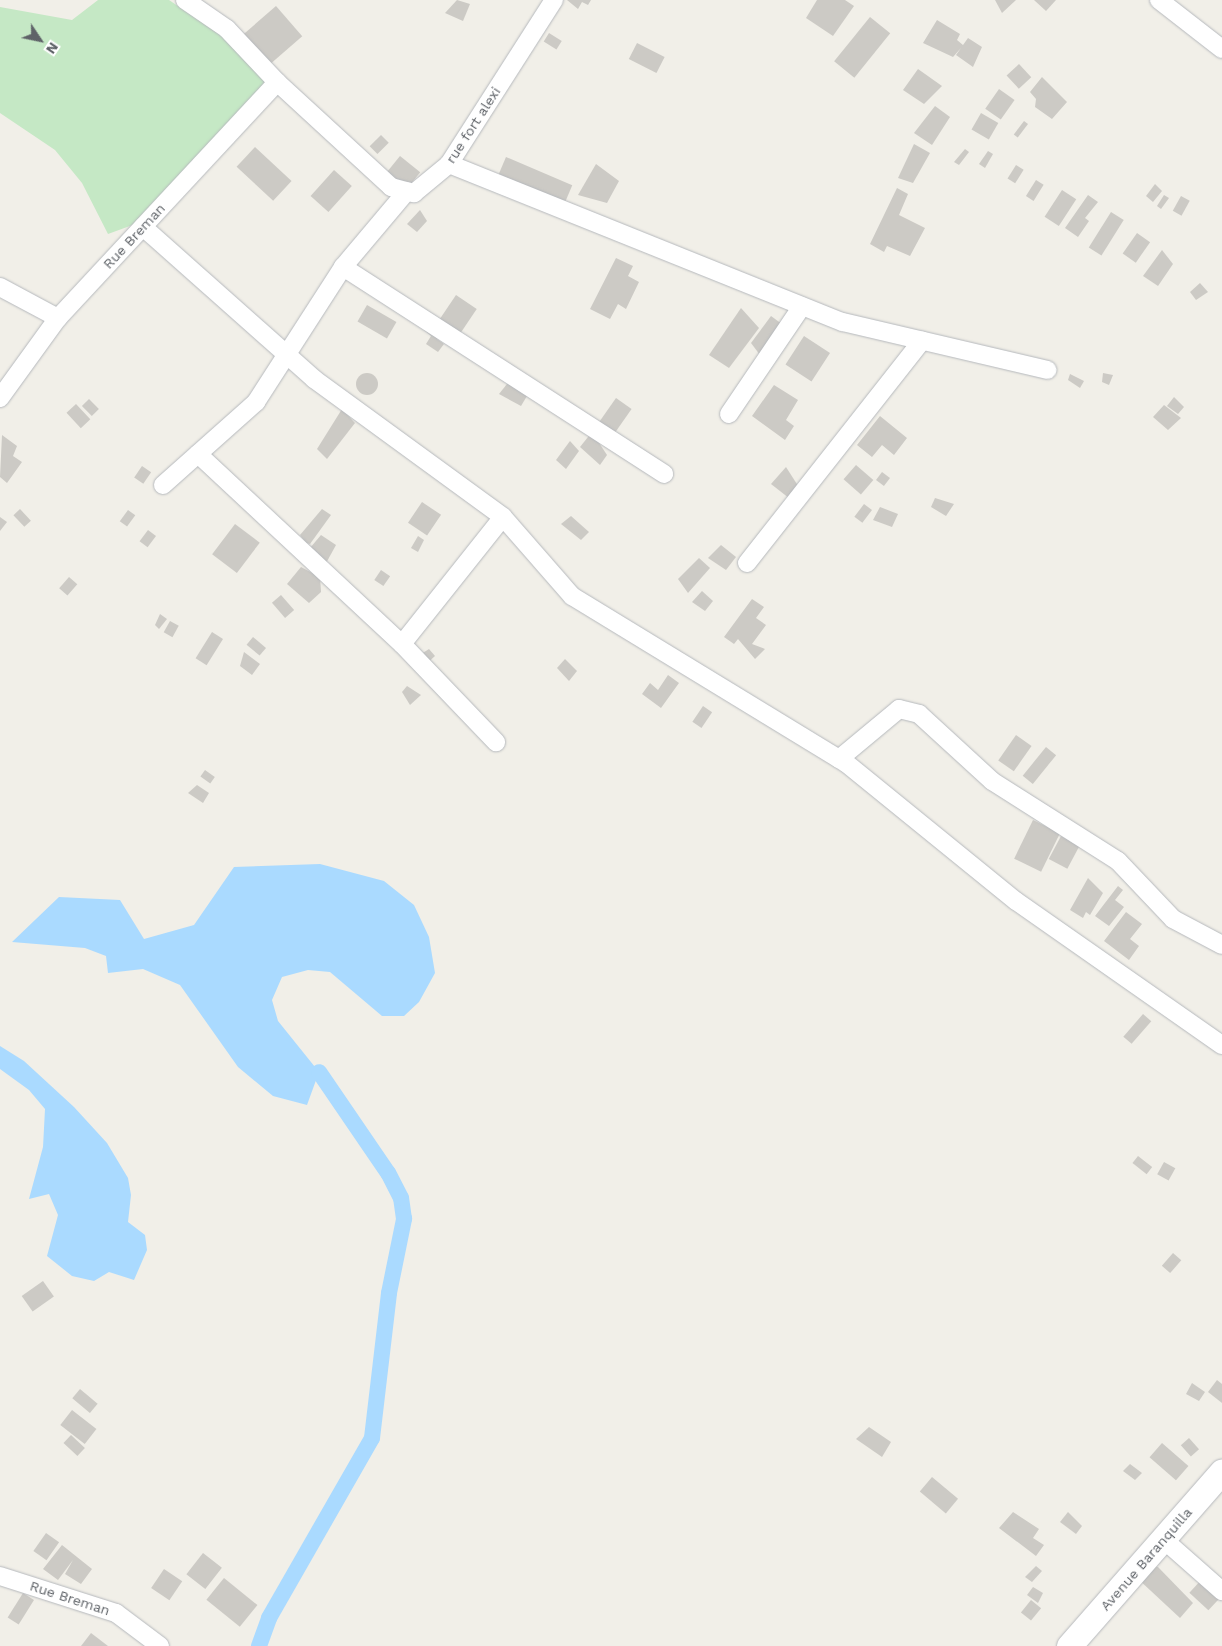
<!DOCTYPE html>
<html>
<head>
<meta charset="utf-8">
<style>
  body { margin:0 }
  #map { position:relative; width:1222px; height:1646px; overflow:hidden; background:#f1efe8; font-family:"Work Sans",sans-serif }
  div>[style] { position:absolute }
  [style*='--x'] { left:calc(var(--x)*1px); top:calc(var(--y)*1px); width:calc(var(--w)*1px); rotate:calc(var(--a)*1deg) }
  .green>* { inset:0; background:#c5e8c5 }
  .water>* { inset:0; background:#aadaff }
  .canal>* { height:16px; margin:-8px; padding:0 8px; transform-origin:8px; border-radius:8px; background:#aadaff }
  .building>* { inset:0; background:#cccac5; transform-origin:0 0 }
  .round { border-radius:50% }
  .roads { filter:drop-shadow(0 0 1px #b5b8bc) drop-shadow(0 0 1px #b5b8bc) }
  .street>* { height:18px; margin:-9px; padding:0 9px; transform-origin:9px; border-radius:9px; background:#fff }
  .secondary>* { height:25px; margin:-12.5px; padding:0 12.5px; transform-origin:12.5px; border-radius:12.5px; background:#fff }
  span { translate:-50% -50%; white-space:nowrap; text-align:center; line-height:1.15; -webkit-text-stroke:4px #fff; paint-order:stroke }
  .street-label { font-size:14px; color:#5f6368 }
  .north { position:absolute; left:15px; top:15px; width:50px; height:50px; -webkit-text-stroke:4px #fff; paint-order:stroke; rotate:124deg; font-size:14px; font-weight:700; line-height:20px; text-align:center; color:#5f6368 }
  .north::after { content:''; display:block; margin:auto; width:18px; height:22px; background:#5f6368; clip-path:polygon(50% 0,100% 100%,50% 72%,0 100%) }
</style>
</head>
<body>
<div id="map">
  <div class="green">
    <div style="clip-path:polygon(98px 0,169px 0,225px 38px,265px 81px,249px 107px,138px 223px,108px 234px,82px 183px,55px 150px,0 113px,0 7px,72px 20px)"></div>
  </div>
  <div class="water">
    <div style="clip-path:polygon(320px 864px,384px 881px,414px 905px,429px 937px,435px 973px,419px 1002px,404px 1016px,382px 1016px,330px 972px,308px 970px,282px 977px,272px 1000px,278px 1021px,319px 1072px,307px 1105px,273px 1096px,238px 1067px,180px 985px,143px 969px,108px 973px,106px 956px,85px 948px,12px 942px,59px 897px,120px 900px,144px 939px,194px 925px,234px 867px)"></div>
    <div style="clip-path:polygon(0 1046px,24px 1061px,74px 1107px,107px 1143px,128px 1178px,131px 1195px,128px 1222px,145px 1235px,147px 1250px,134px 1280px,109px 1272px,94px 1281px,72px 1276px,47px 1256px,58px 1215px,49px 1194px,29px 1199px,43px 1147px,45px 1109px,29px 1090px,0 1069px)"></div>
  </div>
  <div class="canal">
    <div style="--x:259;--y:1646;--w:30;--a:-70"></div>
    <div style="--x:269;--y:1618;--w:207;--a:-60.2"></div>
    <div style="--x:372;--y:1438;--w:146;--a:-83.3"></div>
    <div style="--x:389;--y:1293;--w:76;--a:-78.5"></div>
    <div style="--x:404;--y:1219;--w:21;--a:-98"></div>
    <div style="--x:401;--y:1198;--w:28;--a:-117"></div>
    <div style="--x:388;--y:1173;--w:122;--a:-124.3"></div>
  </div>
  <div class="building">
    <div style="clip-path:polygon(457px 0,470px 4px,463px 21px,445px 13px)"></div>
    <div style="clip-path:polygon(567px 0,591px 0,588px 5px,582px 2px,578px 9px)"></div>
    <div style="clip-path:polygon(817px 0,845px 0,854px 6px,833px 36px,806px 18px)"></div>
    <div style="clip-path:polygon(995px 0,1016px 0,1002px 13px)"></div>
    <div style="clip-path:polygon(1034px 0,1056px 0,1046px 11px)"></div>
    <div style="left:276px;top:6px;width:40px;height:45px;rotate:49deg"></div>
    <div style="left:870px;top:17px;width:26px;height:57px;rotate:39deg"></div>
    <div style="clip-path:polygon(937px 20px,960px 34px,957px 40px,963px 45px,968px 38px,982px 47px,973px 67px,956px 55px,961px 48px,953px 57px,923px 43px)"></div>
    <div style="left:549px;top:33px;width:15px;height:10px;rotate:32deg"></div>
    <div style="left:637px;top:43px;width:31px;height:18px;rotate:27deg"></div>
    <div style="left:1019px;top:64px;width:18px;height:17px;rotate:47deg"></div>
    <div style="clip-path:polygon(918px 69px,942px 86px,924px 104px,903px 90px)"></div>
    <div style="clip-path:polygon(1042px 77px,1067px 102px,1052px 119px,1035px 107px,1036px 99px,1030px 92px)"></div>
    <div style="left:999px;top:89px;width:19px;height:24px;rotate:35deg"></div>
    <div style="clip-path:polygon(935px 106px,950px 117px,932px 145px,914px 133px)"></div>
    <div style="left:981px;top:113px;width:20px;height:19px;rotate:30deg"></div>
    <div style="left:1024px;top:121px;width:5px;height:17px;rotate:37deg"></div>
    <div style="left:381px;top:135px;width:11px;height:16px;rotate:45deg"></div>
    <div style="clip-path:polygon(914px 144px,930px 153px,913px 183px,898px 178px)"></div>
    <div style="left:255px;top:147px;width:50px;height:27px;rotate:43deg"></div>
    <div style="clip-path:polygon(965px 149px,969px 152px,959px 165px,954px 162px)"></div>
    <div style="clip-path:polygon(988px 151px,993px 154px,985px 168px,979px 164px)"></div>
    <div style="left:400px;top:156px;width:26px;height:21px;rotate:39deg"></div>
    <div style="left:506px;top:157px;width:72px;height:25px;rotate:23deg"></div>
    <div style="clip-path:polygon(596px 164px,619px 181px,607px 203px,578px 195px)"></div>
    <div style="left:1016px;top:165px;width:9px;height:16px;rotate:32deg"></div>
    <div style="left:334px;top:170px;width:24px;height:35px;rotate:42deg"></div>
    <div style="left:1036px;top:180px;width:9px;height:19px;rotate:32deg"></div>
    <div style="clip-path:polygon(1155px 184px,1162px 191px,1153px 202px,1146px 196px)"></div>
    <div style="clip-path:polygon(897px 188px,908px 194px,899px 215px,925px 228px,910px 256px,887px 246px,884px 252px,870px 244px)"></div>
    <div style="left:1062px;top:190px;width:17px;height:32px;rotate:33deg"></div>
    <div style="clip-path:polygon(1088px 195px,1098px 202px,1085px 218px,1089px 221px,1078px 237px,1065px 228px)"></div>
    <div style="clip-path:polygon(1164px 195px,1169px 198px,1161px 209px,1157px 206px)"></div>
    <div style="left:1181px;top:196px;width:10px;height:17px;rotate:29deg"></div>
    <div style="clip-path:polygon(420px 210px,427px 221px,417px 232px,407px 224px)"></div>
    <div style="left:1111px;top:212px;width:15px;height:42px;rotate:32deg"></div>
    <div style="left:1137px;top:233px;width:16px;height:25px;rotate:35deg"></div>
    <div style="clip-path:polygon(1162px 250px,1173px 264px,1158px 286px,1143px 276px)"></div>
    <div style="clip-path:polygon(616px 258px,633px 266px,628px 276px,639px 282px,626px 309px,618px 304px,610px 319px,590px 309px)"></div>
    <div style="clip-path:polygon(1200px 283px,1208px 292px,1196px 300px,1190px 292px)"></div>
    <div style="left:456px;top:295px;width:25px;height:31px;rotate:34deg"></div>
    <div style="left:367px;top:305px;width:34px;height:19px;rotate:30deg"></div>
    <div style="clip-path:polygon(741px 308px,759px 328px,729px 368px,709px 355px)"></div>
    <div style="clip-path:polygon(771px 316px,786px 327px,760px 355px,751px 343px)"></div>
    <div style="clip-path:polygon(430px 324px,440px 333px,437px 339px,444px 344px,438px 352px,426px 344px,431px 336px,424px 330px)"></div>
    <div style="left:804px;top:336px;width:31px;height:34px;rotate:33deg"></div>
    <div style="clip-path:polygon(1103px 373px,1113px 375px,1109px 385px,1102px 382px)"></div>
    <div class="round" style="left:356px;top:373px;width:22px;height:22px"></div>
    <div style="clip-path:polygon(1070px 374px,1084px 381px,1080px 388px,1068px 380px)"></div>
    <div style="clip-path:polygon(511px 379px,530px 391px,521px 406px,499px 394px)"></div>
    <div style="clip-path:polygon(774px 385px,798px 400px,786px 420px,794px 426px,785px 440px,752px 416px)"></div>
    <div style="clip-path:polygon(1174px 397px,1184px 407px,1178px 414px,1167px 406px)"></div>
    <div style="left:616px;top:398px;width:19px;height:29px;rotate:35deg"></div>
    <div style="left:89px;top:399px;width:14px;height:10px;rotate:45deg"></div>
    <div style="left:76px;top:404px;width:21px;height:13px;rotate:47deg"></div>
    <div style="clip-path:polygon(1164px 405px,1181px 418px,1168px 430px,1153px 417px)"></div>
    <div style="clip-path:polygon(342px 409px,355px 423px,327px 459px,317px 449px)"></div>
    <div style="clip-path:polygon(880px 416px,907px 438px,894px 455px,882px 445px,872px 457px,857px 445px)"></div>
    <div style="clip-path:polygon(592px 432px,607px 455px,600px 465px,580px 447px)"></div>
    <div style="clip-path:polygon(2px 435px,17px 446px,13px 456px,22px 462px,7px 483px,0 477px)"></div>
    <div style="clip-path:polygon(570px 441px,579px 451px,566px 469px,556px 460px)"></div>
    <div style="left:856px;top:465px;width:23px;height:19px;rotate:41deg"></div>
    <div style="left:142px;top:466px;width:11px;height:14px;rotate:34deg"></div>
    <div style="clip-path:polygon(786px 467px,802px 492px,794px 502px,771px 484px)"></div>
    <div style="left:882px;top:472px;width:10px;height:10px;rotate:37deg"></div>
    <div style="clip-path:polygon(935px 498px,954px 504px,946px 516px,931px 507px)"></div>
    <div style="left:422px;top:502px;width:23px;height:25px;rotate:34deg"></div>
    <div style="left:864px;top:504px;width:10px;height:16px;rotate:37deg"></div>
    <div style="clip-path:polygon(880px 507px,898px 514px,892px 527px,873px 520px)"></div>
    <div style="left:20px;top:509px;width:16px;height:9px;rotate:47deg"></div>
    <div style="clip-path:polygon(322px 509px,331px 515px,310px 544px,306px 543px,300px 535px)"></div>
    <div style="left:128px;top:510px;width:9px;height:14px;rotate:36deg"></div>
    <div style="clip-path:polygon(571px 516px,589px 532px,581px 540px,561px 524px)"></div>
    <div style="clip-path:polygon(0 517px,7px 522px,0 531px)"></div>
    <div style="left:235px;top:524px;width:31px;height:38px;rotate:37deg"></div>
    <div style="left:148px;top:530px;width:10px;height:14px;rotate:37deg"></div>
    <div style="clip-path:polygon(321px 535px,336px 545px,325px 565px,310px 548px)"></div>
    <div style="clip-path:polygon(418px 536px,424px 540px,418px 552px,411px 548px)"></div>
    <div style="clip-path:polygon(721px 545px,736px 557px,726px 570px,708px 558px)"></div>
    <div style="clip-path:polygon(699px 558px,710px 568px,688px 593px,678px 579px)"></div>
    <div style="clip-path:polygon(301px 567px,320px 577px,321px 592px,309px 603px,287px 584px)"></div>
    <div style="left:381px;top:570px;width:11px;height:12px;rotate:34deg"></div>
    <div style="left:69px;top:577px;width:11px;height:15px;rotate:41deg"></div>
    <div style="clip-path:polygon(702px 591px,713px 601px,705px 611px,692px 602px)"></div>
    <div style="left:281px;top:595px;width:20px;height:12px;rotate:49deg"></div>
    <div style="clip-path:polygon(752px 599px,764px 607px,756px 618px,766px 625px,752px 644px,765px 649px,755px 659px,738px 639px,734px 644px,724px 637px)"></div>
    <div style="clip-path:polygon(160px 614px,167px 619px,159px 629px,155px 625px)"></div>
    <div style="left:170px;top:621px;width:10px;height:13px;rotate:29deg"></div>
    <div style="left:212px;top:632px;width:13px;height:31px;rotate:32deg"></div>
    <div style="left:253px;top:637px;width:17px;height:10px;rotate:40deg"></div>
    <div style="clip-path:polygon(429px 649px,435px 656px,425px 665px,418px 656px)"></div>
    <div style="clip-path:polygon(244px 652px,260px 664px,252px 675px,240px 666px)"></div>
    <div style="clip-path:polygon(565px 659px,577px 671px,569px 681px,557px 668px)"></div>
    <div style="clip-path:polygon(668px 675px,679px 683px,661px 708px,642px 694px,650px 683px,658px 690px)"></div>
    <div style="clip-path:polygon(407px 686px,421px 695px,410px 705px,402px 692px)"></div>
    <div style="left:703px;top:706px;width:11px;height:19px;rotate:34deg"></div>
    <div style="left:1016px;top:735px;width:19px;height:31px;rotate:35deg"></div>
    <div style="left:1046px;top:747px;width:13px;height:37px;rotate:39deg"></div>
    <div style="left:205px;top:770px;width:12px;height:8px;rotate:35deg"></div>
    <div style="clip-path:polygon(197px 785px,209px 793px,203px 803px,188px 793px)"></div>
    <div style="left:1033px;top:820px;width:30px;height:43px;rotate:26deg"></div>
    <div style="left:1061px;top:836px;width:21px;height:26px;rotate:28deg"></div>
    <div style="clip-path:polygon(1088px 878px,1103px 893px,1090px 915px,1086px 912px,1083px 918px,1070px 910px)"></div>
    <div style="clip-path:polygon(1118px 886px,1123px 890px,1115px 900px,1124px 907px,1109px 926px,1095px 916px)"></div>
    <div style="clip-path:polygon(1126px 912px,1142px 924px,1130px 939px,1139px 946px,1129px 960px,1104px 941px)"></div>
    <div style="left:1143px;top:1014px;width:11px;height:30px;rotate:41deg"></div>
    <div style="left:1138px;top:1156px;width:18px;height:9px;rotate:38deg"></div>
    <div style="left:1164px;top:1162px;width:13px;height:14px;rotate:29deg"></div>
    <div style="left:1173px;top:1253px;width:11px;height:17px;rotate:41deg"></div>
    <div style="left:43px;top:1281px;width:19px;height:26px;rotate:55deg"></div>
    <div style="clip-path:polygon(1217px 1380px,1222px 1384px,1222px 1403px,1208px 1392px)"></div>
    <div style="clip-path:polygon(1192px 1383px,1205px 1392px,1199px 1401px,1186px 1394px)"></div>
    <div style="left:80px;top:1389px;width:23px;height:12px;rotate:40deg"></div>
    <div style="left:72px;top:1410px;width:31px;height:19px;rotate:38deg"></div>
    <div style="clip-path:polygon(869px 1427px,891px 1442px,882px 1457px,856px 1439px)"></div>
    <div style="left:71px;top:1435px;width:19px;height:11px;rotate:43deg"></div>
    <div style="left:1189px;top:1438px;width:15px;height:11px;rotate:48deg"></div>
    <div style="left:1162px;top:1443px;width:35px;height:19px;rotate:41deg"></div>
    <div style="clip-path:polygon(1130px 1464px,1142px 1473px,1135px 1480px,1123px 1471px)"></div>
    <div style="left:932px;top:1477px;width:34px;height:19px;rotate:40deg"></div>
    <div style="clip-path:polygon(1013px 1512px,1039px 1529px,1033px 1538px,1044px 1545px,1036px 1556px,999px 1528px)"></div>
    <div style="clip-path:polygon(1068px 1512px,1082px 1526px,1076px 1534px,1060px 1522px)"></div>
    <div style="left:46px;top:1533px;width:16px;height:22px;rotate:35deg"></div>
    <div style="clip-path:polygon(62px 1545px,92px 1569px,81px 1584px,65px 1574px,73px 1560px,58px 1580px,43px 1569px)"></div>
    <div style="left:203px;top:1553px;width:24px;height:27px;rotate:38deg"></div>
    <div style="clip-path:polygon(1150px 1564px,1158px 1567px,1193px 1603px,1180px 1618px,1137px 1578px)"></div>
    <div style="clip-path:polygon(1036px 1566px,1042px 1571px,1032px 1582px,1025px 1577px)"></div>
    <div style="left:164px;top:1569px;width:22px;height:23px;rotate:34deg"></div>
    <div style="left:224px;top:1578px;width:43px;height:28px;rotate:39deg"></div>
    <div style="left:1203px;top:1578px;width:26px;height:20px;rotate:43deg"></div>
    <div style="clip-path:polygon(1033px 1587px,1043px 1593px,1038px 1603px,1027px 1595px)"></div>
    <div style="left:23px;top:1593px;width:13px;height:29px;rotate:32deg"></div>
    <div style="left:1031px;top:1600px;width:13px;height:16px;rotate:39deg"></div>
    <div style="clip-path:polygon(91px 1633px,108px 1646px,81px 1646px)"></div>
  </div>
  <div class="roads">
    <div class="street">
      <div style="--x:185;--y:0;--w:51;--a:34.6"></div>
      <div style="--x:227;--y:29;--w:73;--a:46.7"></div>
      <div style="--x:277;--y:82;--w:155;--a:42.6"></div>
      <div style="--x:391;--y:187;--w:24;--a:15"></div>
      <div style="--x:414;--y:193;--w:45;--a:-39.6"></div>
      <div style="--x:449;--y:164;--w:195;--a:-57.4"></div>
      <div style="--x:1159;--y:0;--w:80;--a:37.9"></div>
      <div style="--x:449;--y:164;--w:424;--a:21.9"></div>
      <div style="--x:843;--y:322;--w:210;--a:13.2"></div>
      <div style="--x:143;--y:227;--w:229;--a:41.6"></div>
      <div style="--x:314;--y:379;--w:234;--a:36.1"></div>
      <div style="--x:503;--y:517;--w:105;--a:48.9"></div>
      <div style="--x:572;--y:596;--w:321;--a:31.4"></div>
      <div style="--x:846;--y:763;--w:219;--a:39.1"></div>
      <div style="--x:1016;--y:901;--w:251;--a:35"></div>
      <div style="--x:343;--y:267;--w:382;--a:32.8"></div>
      <div style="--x:0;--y:287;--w:66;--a:28.1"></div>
      <div style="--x:0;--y:398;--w:99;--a:-54.1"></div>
      <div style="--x:58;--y:318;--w:322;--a:-47.1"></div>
      <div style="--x:729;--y:414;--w:130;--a:-55.9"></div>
      <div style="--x:198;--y:454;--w:279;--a:43"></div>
      <div style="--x:402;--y:644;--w:136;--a:46.2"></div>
      <div style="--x:163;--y:485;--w:125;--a:-41.7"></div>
      <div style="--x:256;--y:402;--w:161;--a:-57.2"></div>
      <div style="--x:343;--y:267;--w:99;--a:-49.9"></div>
      <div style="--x:747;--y:563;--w:283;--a:-51.8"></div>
      <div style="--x:402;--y:644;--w:162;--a:-51.5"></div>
      <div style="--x:839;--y:759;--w:78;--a:-39.8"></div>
      <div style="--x:899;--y:709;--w:21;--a:14"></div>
      <div style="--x:919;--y:714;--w:99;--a:42.5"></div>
      <div style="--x:992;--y:781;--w:149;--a:32.4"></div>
      <div style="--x:1118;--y:861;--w:80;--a:46.5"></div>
      <div style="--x:1173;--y:919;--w:55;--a:28"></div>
      <div style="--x:1163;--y:1539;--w:79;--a:41.4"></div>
      <div style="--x:0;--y:1576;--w:122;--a:17.7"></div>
      <div style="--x:116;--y:1613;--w:55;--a:36.9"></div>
    </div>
    <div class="secondary">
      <div style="--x:1069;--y:1646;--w:232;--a:-48.8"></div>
    </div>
  </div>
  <div class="street-label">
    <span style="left:473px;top:125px;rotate:-57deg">rue fort alexi</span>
    <span style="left:134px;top:236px;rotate:-47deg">Rue Breman</span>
    <span style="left:1146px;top:1559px;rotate:-49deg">Avenue Baranquilla</span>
    <span style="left:70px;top:1598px;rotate:18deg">Rue Breman</span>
  </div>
  <div class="north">N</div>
</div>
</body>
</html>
